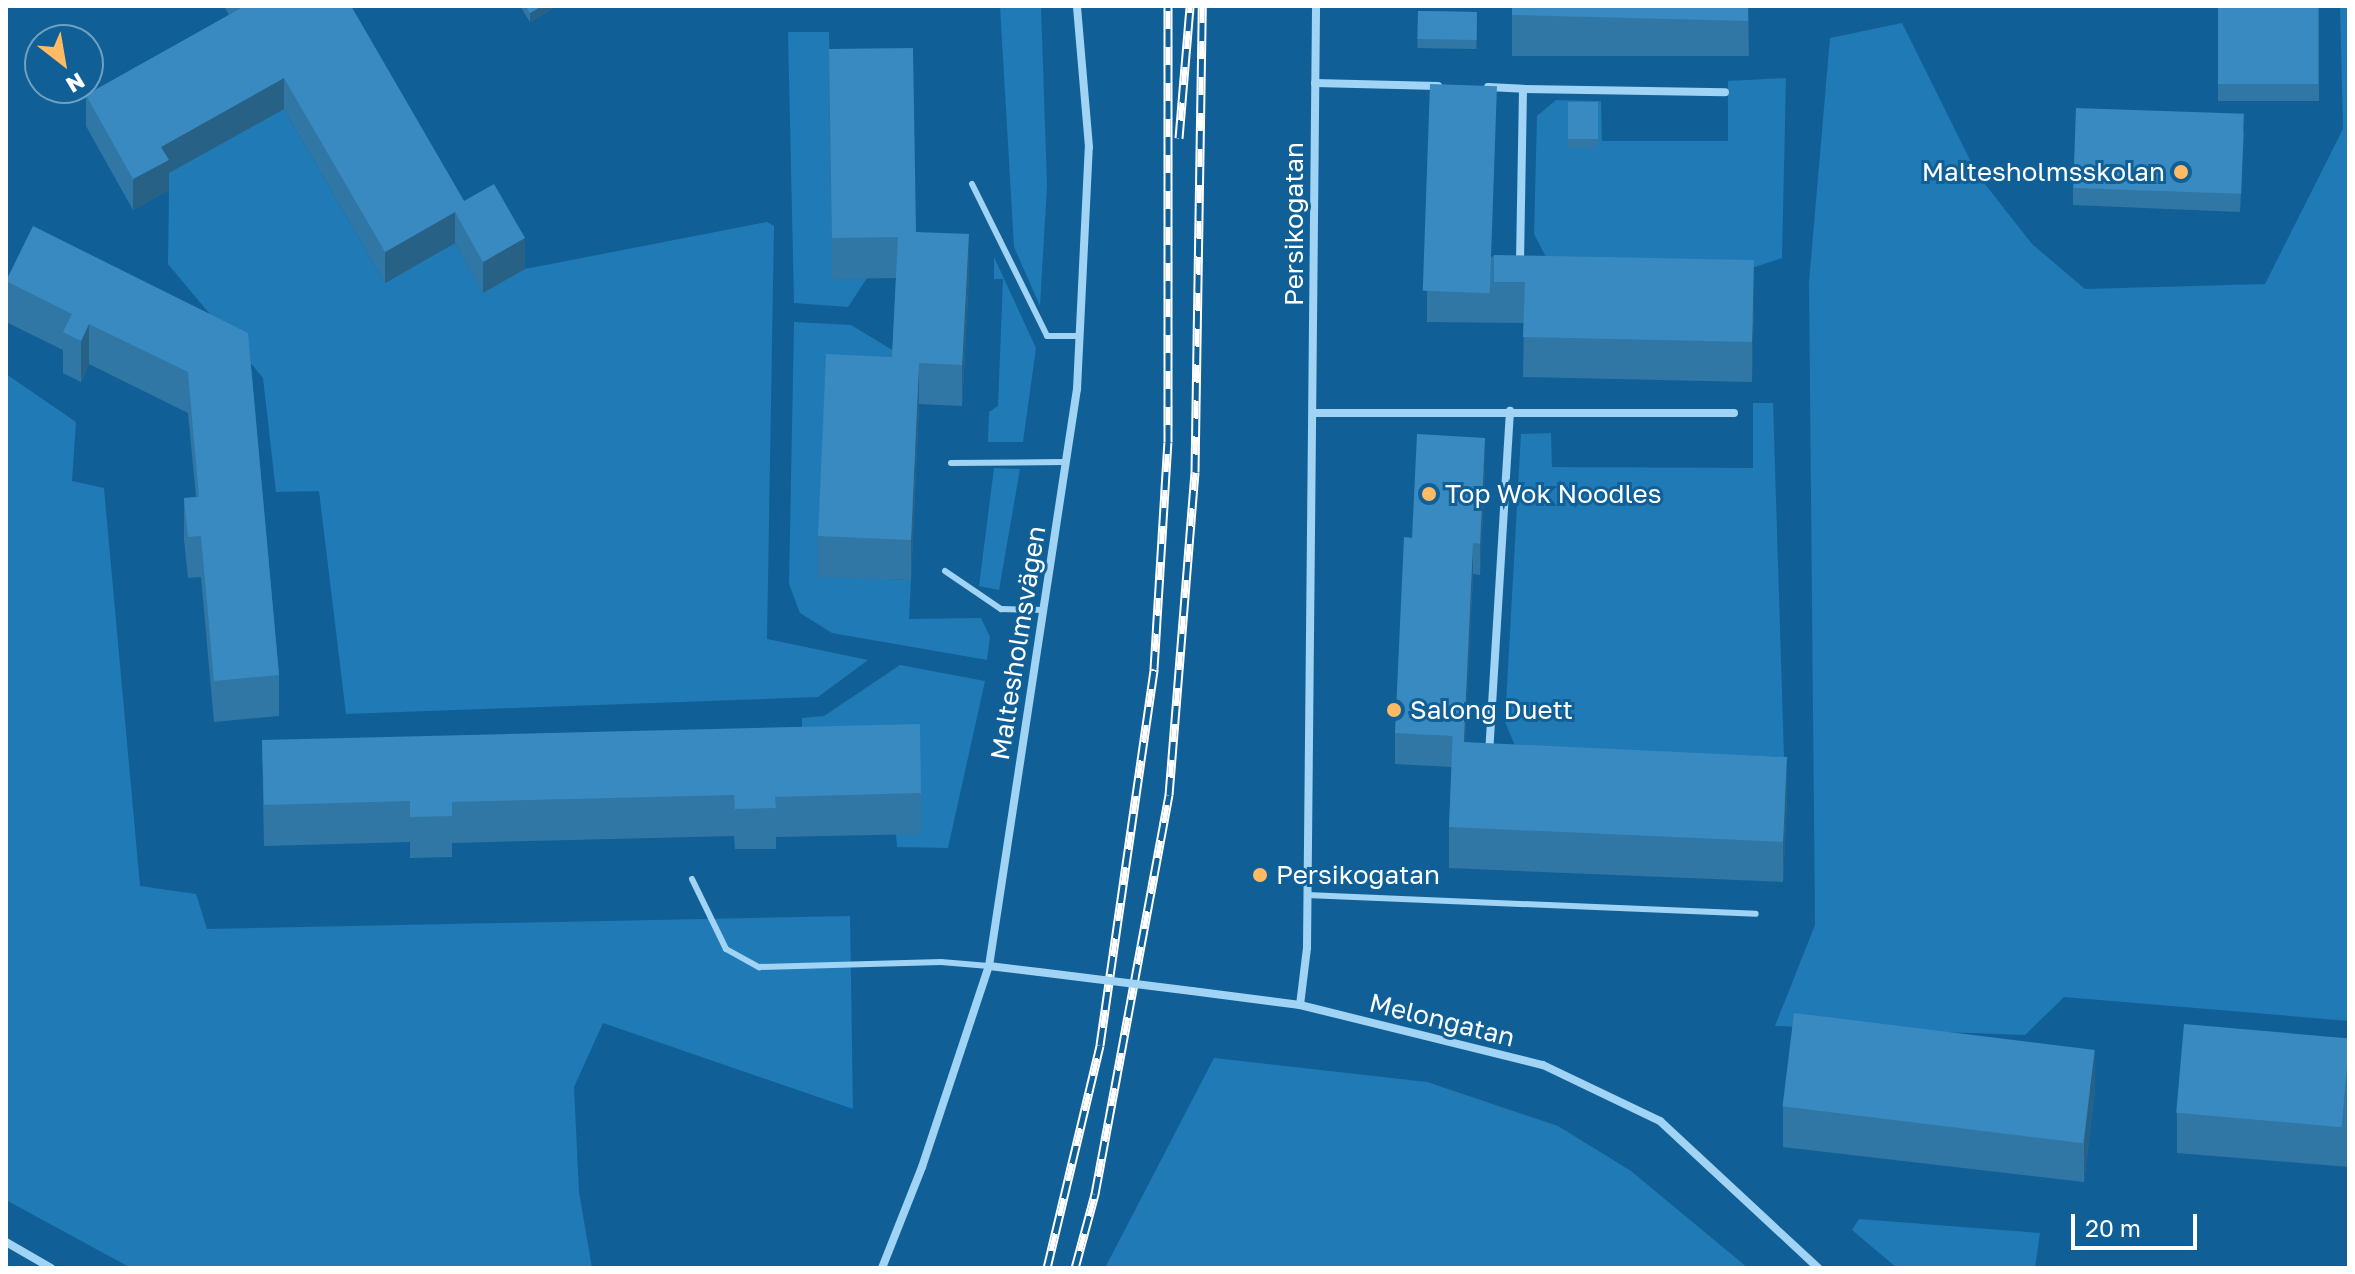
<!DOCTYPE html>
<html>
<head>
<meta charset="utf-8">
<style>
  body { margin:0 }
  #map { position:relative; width:2355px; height:1274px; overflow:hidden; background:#106097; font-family:"Golos Text",sans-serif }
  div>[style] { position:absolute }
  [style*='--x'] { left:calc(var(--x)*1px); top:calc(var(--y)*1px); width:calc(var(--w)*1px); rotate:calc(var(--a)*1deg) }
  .green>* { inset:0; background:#1f7ab5 }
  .lane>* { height:6px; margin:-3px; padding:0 3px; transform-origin:3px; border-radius:3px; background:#a1d3f4 }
  .street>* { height:8px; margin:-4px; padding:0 4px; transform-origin:4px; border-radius:4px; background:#a1d3f4 }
  .rail>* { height:9px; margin-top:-4.5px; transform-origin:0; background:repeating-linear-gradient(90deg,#106097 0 18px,#fff 0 36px); box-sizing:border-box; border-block:2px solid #fff }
  .street-bridge>* { height:8px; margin:-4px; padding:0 4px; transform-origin:4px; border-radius:4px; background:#a1d3f4 }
  .wall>* { inset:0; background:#3177a5; transform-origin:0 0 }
  .shaded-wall>* { inset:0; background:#286186 }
  .building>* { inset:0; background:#398ac0; transform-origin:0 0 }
  .dots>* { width:22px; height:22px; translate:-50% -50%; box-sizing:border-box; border:4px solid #106097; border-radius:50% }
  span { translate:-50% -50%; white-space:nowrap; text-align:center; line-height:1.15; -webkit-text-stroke:6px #106097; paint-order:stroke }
  .poi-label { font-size:26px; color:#fff }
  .right { translate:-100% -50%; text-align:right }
  .left { translate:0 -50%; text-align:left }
  .street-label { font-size:26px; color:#fff }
  .frame { position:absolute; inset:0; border:8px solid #fff; pointer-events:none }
  .north { position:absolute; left:24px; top:24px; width:80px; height:80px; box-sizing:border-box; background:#106097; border:2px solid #70a0c1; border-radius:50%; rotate:149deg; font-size:22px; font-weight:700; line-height:32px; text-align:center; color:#fff }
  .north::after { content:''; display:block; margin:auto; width:28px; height:36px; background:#ffba64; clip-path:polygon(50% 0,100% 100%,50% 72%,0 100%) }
  .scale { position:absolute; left:2071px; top:1214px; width:126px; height:36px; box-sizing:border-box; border:4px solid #fff; border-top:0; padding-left:10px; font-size:24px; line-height:28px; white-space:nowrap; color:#fff; -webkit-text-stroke:6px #106097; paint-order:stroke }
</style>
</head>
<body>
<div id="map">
  <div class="green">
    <div style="clip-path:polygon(1000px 6px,1041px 6px,1047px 186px,1040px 306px,1014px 247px)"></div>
    <div style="clip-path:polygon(2340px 6px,2349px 6px,2349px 1021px,2064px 997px,2025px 1035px,1775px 1026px,1815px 925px,1809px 282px,1830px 38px,1902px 23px,1977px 174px,2032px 244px,2085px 289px,2265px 284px,2343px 129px)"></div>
    <div style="clip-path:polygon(788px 32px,829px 32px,833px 279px,867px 278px,848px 307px,794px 303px)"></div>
    <div style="clip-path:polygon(1786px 78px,1782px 258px,1724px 277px,1546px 257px,1534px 234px,1537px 116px,1556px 100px,1601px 101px,1602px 141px,1728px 141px,1728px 81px)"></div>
    <div style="clip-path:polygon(284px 109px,385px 283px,455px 243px,483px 292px,525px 269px,767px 222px,774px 226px,767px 639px,868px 660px,818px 697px,346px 714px,319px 491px,276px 492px,263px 378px,168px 264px,169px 190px,161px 177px)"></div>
    <div style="clip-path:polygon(994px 257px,1036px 348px,1023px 442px,988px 442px,989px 412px,998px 406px,1003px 279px,994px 279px)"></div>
    <div style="clip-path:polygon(794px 322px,851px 325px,894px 351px,892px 398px,818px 576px,911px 580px,909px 619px,981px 618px,990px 637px,987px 660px,832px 633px,800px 613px,789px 584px)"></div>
    <div style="clip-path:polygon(6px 374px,76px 422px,72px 481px,104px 488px,140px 886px,196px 894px,207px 929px,850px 916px,853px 1109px,603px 1023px,574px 1087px,579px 1192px,592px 1268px,131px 1268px,6px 1200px)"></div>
    <div style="clip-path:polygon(1753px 403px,1773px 403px,1784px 757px,1516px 748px,1505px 722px,1521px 434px,1551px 433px,1552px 467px,1753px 468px)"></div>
    <div style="clip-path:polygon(994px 468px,1020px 469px,999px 590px,979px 586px)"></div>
    <div style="clip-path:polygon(900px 665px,985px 681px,948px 848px,897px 847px,896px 834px,802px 736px,802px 718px,824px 716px)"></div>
    <div style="clip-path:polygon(1214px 1058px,1427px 1082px,1558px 1126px,1631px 1171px,1748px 1268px,1105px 1268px)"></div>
    <div style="clip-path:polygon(1859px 1219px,2040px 1233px,2035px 1268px,1897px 1268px,1852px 1230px)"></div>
  </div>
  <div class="lane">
    <div style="--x:972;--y:184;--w:169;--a:63.7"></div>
    <div style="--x:1047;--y:336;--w:33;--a:0"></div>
    <div style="--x:951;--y:463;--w:115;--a:-0.5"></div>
    <div style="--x:945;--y:571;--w:68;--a:34.2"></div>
    <div style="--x:1001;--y:609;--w:42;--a:1.4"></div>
    <div style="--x:692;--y:879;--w:78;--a:64.1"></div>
    <div style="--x:726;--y:949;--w:38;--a:29"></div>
    <div style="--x:759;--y:967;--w:182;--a:-1.6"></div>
    <div style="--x:941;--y:962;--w:48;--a:4.8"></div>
    <div style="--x:1307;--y:895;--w:449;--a:2.4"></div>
  </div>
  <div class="street">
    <div style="--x:1315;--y:83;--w:123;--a:1.4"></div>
    <div style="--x:1488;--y:87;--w:35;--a:3"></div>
    <div style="--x:1523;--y:89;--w:175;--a:91"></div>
    <div style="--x:1523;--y:89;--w:202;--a:0.9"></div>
    <div style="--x:1313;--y:413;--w:421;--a:0"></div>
    <div style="--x:1489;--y:754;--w:344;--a:-86.5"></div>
    <div style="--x:989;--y:966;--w:50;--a:6.8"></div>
    <div style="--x:1192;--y:991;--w:109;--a:7.4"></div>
    <div style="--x:1300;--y:1005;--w:250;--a:13.9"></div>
    <div style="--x:1543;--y:1065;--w:130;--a:25.6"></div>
    <div style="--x:1660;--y:1121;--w:216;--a:42.9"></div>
    <div style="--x:1300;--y:1005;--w:57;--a:-83"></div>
    <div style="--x:1307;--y:948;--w:942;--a:-89.45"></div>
    <div style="--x:6;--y:1242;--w:52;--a:30"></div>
    <div style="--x:882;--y:1268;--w:109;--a:-68.4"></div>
    <div style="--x:922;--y:1167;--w:212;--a:-71.6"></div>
    <div style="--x:989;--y:966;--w:584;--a:-81.33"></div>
    <div style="--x:1077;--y:389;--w:242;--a:-87.2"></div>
    <div style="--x:1089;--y:147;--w:142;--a:-94.9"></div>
  </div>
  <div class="rail">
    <div style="--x:1179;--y:138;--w:132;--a:-85.2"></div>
    <div style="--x:1047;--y:1268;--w:229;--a:-76.6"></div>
    <div style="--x:1100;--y:1045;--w:380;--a:-81.8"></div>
    <div style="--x:1154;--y:669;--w:227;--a:-86.5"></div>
    <div style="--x:1168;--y:442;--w:436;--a:-90"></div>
    <div style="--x:1075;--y:1268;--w:77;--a:-74.9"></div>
    <div style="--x:1095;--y:1194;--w:406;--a:-79.5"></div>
    <div style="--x:1169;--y:795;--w:324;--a:-85.4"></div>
    <div style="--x:1195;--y:472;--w:466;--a:-89.1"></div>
  </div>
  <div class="street-bridge">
    <div style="--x:1039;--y:972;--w:154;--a:7.1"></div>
  </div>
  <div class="wall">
    <div style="clip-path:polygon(224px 6px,351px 6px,464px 201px,525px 269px,483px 293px,455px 243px,385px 283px,284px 109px,169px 173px,169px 190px,133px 210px,86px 126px,86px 95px,229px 15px)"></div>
    <div style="clip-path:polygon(520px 6px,557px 6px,530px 22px)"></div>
    <div style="left:1512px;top:6px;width:237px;height:50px"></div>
    <div style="left:2218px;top:6px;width:101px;height:95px"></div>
    <div style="left:1418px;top:11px;width:59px;height:37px;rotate:1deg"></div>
    <div style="clip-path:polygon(829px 49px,916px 232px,969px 275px,962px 406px,919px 404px,911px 580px,818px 577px,818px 536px,892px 357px,896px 278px,832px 279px)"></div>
    <div style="left:1568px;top:102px;width:30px;height:46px"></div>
    <div style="clip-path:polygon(2244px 132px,2240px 212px,2073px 205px,2073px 188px)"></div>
    <div style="clip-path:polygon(1495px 255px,1754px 301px,1752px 382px,1523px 377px,1524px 323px,1427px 322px,1427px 291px)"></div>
    <div style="clip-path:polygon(6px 280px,248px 333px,279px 675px,279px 716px,214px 722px,201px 577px,188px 578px,184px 539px,184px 498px,196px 497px,188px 413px,89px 364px,81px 382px,63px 373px,63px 350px,6px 322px)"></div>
    <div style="clip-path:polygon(1485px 469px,1480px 575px,1473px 574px,1465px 742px,1787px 798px,1783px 882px,1449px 868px,1449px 827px,1452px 767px,1395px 764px,1395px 733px,1412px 538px)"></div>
    <div style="clip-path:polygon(262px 740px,921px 793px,921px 834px,776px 837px,776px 849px,735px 849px,734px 836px,452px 843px,452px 857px,410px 858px,410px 842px,264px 846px)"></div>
    <div style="clip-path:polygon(2349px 1037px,2349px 1167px,2177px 1153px,2177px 1113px)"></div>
    <div style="clip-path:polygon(2095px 1089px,2084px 1182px,1783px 1147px,1783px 1106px)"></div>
  </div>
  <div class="shaded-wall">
    <div style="clip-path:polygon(542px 6px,557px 6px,530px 22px,530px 13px)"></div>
    <div style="clip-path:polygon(1748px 6px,1749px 6px,1748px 62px)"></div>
    <div style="clip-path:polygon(284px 78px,284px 109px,169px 173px,169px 190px,133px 210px,133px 179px,161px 147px)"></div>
    <div style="clip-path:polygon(455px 212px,455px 243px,385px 283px,385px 252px)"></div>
    <div style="clip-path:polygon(969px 234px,969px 275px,962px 406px,962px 365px)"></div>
    <div style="clip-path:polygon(525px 238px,525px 269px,483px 293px,483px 262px)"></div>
    <div style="clip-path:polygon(1754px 260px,1754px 301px,1752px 382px,1752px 342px)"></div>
    <div style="clip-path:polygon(89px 324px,89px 364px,81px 382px,81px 341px)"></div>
    <div style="clip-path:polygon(919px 363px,919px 404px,911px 580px,911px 540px)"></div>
    <div style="clip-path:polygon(1485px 438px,1485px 469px,1480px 575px,1480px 544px)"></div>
    <div style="clip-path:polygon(1473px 543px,1473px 574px,1464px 767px,1464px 736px)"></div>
    <div style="clip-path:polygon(1787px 757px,1787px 798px,1783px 882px,1783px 842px)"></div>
    <div style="clip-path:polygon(2095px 1048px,2095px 1089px,2084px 1182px,2084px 1141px)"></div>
  </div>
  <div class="building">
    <div style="clip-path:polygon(242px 6px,351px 6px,464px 201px,494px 184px,525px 238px,483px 262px,455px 212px,385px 252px,284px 78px,161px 147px,169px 160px,133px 179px,86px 95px,243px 7px)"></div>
    <div style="clip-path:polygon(526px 6px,542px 6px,530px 13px)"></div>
    <div style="clip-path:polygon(1512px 6px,1748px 6px,1748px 21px,1512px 15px)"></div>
    <div style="left:2218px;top:6px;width:100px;height:78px"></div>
    <div style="left:1418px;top:11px;width:59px;height:28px;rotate:1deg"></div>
    <div style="clip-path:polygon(913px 48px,916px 232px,969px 234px,962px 365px,919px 363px,911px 540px,818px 536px,826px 354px,892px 357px,898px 237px,832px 238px,829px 49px)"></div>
    <div style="left:1430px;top:84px;width:67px;height:207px;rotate:2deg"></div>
    <div style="left:1568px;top:102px;width:30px;height:37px"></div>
    <div style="left:2076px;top:108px;width:168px;height:80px;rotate:2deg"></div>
    <div style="clip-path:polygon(33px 226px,248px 333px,279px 675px,214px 681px,201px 536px,188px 537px,184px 498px,199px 497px,188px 372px,89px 324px,81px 341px,63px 332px,72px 314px,6px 281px)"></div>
    <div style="clip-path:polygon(1494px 255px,1754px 260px,1752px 342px,1523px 337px,1525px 282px,1494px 282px)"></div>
    <div style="clip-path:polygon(1417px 434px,1485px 438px,1480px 544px,1473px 543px,1464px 736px,1464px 726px,1453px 726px,1453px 736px,1395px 733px,1404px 537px,1412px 538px)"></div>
    <div style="clip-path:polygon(920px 724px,921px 793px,775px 797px,776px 808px,735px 809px,734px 795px,452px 802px,452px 816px,410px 817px,410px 801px,264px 805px,262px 740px)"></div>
    <div style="clip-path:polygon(1453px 726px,1464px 726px,1464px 742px,1787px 757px,1783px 842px,1449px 827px)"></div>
    <div style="left:1794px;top:1013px;width:303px;height:94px;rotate:7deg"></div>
    <div style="left:2184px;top:1024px;width:166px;height:89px;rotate:5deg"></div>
  </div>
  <div class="dots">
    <div style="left:2181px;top:172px;background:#ffba64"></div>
    <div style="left:1429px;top:494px;background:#ffba64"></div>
    <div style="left:1394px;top:710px;background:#ffba64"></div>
    <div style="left:1260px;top:875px;background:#ffba64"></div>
  </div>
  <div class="poi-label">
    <span class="right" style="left:2165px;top:172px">Maltesholmsskolan</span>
    <span class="left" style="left:1445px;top:494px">Top Wok Noodles</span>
    <span class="left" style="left:1410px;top:710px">Salong Duett</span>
    <span class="left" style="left:1276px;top:875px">Persikogatan</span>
  </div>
  <div class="street-label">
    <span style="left:1294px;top:224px;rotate:-90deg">Persikogatan</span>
    <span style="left:1018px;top:643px;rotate:-81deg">Maltesholmsvägen</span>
    <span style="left:1442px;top:1020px;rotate:14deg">Melongatan</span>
  </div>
  <div class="frame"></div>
  <div class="north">N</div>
  <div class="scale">20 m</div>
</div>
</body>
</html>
